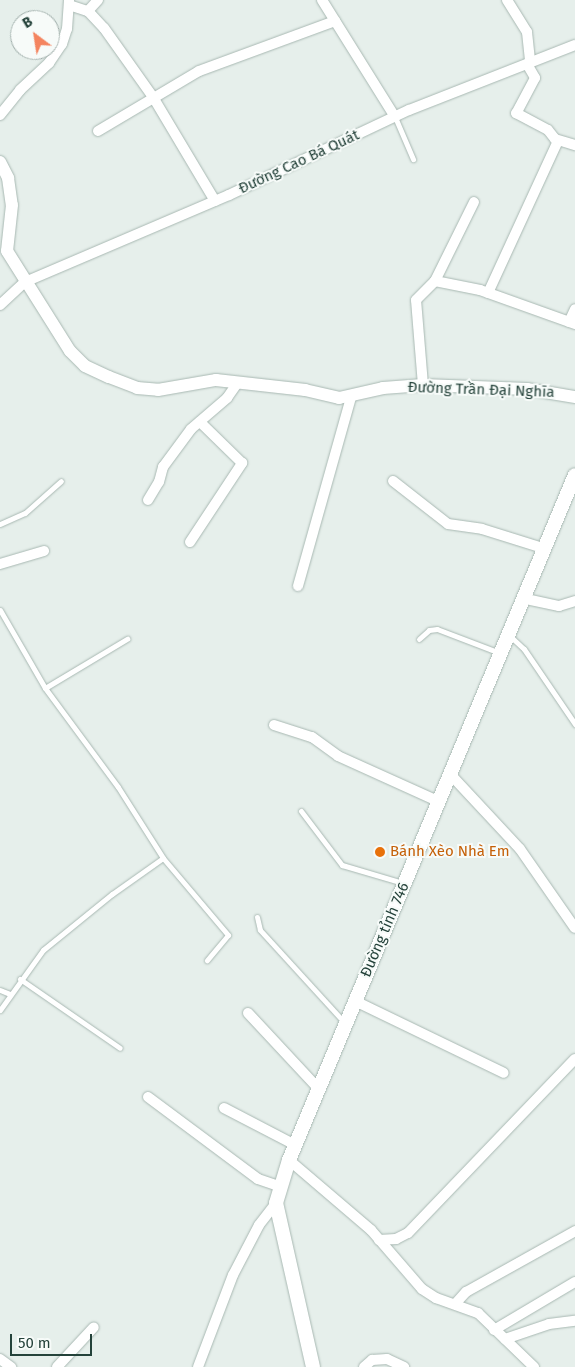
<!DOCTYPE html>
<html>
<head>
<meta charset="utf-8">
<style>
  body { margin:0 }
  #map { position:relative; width:575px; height:1367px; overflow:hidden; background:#e6efeb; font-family:"Fira Sans",sans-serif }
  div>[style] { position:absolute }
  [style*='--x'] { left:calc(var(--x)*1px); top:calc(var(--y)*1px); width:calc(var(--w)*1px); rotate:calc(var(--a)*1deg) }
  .roads { filter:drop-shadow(0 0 1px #a8b8b2) drop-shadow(0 0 1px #a8b8b2) }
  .service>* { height:5px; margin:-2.5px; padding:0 2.5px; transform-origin:2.5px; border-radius:2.5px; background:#fff }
  .minor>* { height:10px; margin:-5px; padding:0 5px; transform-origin:5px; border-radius:5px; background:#fff }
  .tertiary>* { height:12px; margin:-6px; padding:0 6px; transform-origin:6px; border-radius:6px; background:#fff }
  .secondary>* { height:14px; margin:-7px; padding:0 7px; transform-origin:7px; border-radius:7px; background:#fff }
  .dots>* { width:14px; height:14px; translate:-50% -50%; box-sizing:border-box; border:2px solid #f7fbf9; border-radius:50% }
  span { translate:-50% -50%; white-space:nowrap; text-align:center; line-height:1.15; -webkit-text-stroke:4px #f7fbf9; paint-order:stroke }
  .street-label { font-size:15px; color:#24423a }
  .food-label { font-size:15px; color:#c56008 }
  .left { translate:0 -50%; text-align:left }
  .north { position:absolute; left:10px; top:10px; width:50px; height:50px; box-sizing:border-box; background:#f7fbf9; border:1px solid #a3b1ad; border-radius:50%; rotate:329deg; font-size:14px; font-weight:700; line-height:20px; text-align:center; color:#24423a }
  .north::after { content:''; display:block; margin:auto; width:18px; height:22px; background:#f4845f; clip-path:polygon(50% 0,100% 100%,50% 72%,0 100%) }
  .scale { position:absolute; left:10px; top:1334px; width:82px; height:22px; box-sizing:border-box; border:2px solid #24423a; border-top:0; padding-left:6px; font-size:15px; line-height:18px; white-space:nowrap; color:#24423a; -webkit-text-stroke:4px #f7fbf9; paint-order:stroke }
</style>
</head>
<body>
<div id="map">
  <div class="roads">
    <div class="service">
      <div style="--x:395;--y:117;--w:46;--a:66.8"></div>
      <div style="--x:0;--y:524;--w:27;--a:-24"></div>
      <div style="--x:25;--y:513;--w:48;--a:-41.6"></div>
      <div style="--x:0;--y:610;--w:90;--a:60"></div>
      <div style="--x:45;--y:688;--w:123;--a:53.6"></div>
      <div style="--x:118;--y:787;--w:84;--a:57.6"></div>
      <div style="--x:163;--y:858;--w:101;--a:49.8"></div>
      <div style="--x:228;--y:935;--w:33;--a:130"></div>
      <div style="--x:510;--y:636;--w:19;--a:43"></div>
      <div style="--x:524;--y:649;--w:91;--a:55.8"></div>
      <div style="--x:419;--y:639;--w:13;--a:-42"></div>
      <div style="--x:429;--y:630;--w:8;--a:-7"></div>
      <div style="--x:437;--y:629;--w:67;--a:20.9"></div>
      <div style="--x:45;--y:688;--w:96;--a:-30.9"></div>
      <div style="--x:301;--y:811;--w:68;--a:52.8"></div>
      <div style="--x:342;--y:865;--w:64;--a:16.4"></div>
      <div style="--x:257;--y:917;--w:13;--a:77"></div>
      <div style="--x:260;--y:930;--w:126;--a:47.6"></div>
      <div style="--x:20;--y:979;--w:121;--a:34.6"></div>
      <div style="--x:0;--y:990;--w:11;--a:22"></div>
      <div style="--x:0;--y:1010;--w:74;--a:-54.4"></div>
      <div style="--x:43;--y:950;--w:89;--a:-39.1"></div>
      <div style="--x:112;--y:894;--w:62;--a:-35.2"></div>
    </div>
    <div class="minor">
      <div style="--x:322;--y:0;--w:138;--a:58"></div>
      <div style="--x:507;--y:0;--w:38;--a:58"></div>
      <div style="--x:527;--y:32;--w:31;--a:84"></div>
      <div style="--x:69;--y:5;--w:20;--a:18"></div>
      <div style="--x:88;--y:11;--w:23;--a:47"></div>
      <div style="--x:104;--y:28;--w:85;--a:54.6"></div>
      <div style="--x:153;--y:97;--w:121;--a:59.2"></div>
      <div style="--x:88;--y:11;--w:15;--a:-48"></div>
      <div style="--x:527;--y:64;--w:16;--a:60"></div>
      <div style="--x:535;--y:78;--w:40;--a:118"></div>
      <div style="--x:516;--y:113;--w:36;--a:28"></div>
      <div style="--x:548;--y:130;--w:11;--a:52"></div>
      <div style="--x:555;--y:139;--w:21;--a:17"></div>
      <div style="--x:0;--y:115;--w:32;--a:-51"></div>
      <div style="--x:20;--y:90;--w:40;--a:-43"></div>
      <div style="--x:49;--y:63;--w:23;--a:-56"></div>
      <div style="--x:62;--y:44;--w:16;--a:-72"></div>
      <div style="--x:67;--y:29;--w:29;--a:-86"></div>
      <div style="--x:98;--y:131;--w:117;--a:-30.7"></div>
      <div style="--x:199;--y:71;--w:145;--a:-20.2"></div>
      <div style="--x:435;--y:281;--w:46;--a:11.3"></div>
      <div style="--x:480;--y:290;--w:101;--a:19.7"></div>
      <div style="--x:488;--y:293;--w:167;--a:-65.3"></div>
      <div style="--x:0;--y:305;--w:34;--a:-43"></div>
      <div style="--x:25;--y:282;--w:222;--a:-23.1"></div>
      <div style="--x:229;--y:195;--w:199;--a:-25.3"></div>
      <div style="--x:409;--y:110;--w:178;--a:-21.4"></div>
      <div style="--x:569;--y:322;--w:14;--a:-65"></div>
      <div style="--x:423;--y:385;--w:85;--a:-94.7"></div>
      <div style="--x:416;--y:300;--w:27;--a:-45"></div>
      <div style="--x:435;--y:281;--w:88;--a:-63.7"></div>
      <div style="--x:393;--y:481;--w:70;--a:38"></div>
      <div style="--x:448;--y:524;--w:34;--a:8"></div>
      <div style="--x:482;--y:529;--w:67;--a:17.4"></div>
      <div style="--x:148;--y:500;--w:21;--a:-59"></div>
      <div style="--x:159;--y:482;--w:16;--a:-75"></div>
      <div style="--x:163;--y:467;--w:47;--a:-53.6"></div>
      <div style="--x:191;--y:429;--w:48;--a:-40.7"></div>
      <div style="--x:227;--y:398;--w:19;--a:-55"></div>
      <div style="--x:190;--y:542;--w:95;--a:-56.6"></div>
      <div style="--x:242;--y:463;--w:59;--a:-135.7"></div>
      <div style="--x:0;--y:564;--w:46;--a:-16.5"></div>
      <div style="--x:298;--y:586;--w:196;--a:-74.3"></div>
      <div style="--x:526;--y:599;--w:34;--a:12"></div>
      <div style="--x:559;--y:606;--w:17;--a:-17"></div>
      <div style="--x:274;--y:725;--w:40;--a:18"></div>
      <div style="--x:312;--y:737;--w:32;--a:36"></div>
      <div style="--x:338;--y:756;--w:112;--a:24.3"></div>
      <div style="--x:451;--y:775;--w:101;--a:47"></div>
      <div style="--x:520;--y:849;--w:96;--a:55.2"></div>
      <div style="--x:355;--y:1001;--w:165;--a:25.8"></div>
      <div style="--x:248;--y:1013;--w:103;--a:47"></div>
      <div style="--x:148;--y:1097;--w:137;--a:36.7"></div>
      <div style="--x:258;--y:1179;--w:24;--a:19"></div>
      <div style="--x:224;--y:1108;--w:80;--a:27.5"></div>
      <div style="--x:289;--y:1160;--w:108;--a:40.5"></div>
      <div style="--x:371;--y:1230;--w:78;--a:49.2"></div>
      <div style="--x:422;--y:1289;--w:17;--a:33"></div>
      <div style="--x:436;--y:1298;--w:45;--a:19.7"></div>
      <div style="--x:478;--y:1313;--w:78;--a:44"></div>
      <div style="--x:379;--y:1240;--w:17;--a:-3"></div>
      <div style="--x:396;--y:1239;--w:13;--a:-27"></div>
      <div style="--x:408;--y:1233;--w:241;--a:-46.2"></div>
      <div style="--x:456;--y:1303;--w:15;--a:-48"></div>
      <div style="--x:466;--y:1292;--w:125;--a:-29.2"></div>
      <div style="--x:494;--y:1330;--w:94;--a:-30.7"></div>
      <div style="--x:505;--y:1339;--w:46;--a:-18.8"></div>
      <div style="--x:549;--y:1324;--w:26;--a:-7"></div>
      <div style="--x:0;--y:1359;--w:14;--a:36"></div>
      <div style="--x:57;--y:1367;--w:54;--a:-47.2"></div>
      <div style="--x:198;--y:1367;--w:98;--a:-69.2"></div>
      <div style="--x:233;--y:1275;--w:56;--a:-62.5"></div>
      <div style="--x:259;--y:1225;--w:28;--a:-52"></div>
      <div style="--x:364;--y:1367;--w:11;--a:-41"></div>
      <div style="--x:372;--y:1360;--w:15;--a:-4"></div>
      <div style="--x:387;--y:1359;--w:19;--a:25"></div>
    </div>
    <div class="tertiary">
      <div style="--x:0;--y:162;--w:18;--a:63"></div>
      <div style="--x:8;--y:178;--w:27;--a:82"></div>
      <div style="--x:12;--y:205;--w:46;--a:96.2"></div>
      <div style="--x:7;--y:251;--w:118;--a:57.8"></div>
      <div style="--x:70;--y:351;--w:21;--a:45"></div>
      <div style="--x:85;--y:366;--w:26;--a:25"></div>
      <div style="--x:109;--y:377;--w:30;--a:21"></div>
      <div style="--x:137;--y:388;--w:21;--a:5"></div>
      <div style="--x:158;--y:390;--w:59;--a:-9.8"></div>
      <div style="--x:216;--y:380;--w:90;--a:6.4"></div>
      <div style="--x:305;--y:390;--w:35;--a:13"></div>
      <div style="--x:339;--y:398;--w:45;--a:-12.8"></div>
      <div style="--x:383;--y:388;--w:40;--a:-4.3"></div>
      <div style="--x:423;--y:385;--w:104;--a:2.2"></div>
      <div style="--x:527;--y:389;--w:49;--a:9.5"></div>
    </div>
    <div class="secondary">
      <div style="--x:313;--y:1367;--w:168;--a:-102.7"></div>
      <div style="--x:276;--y:1203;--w:45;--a:-73.2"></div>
      <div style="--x:289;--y:1160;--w:742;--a:-67.34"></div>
    </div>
  </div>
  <div class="dots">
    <div style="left:380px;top:852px;background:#e8710a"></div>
  </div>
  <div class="street-label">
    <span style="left:299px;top:162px;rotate:-25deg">Đường Cao Bá Quát</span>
    <span style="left:481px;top:390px;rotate:2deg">Đường Trần Đại Nghĩa</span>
    <span style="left:385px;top:930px;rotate:-67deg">Đường tỉnh 746</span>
  </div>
  <div class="food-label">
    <span class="left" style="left:390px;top:852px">Bánh Xèo Nhà Em</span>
  </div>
  <div class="north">B</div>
  <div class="scale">50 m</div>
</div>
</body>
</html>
